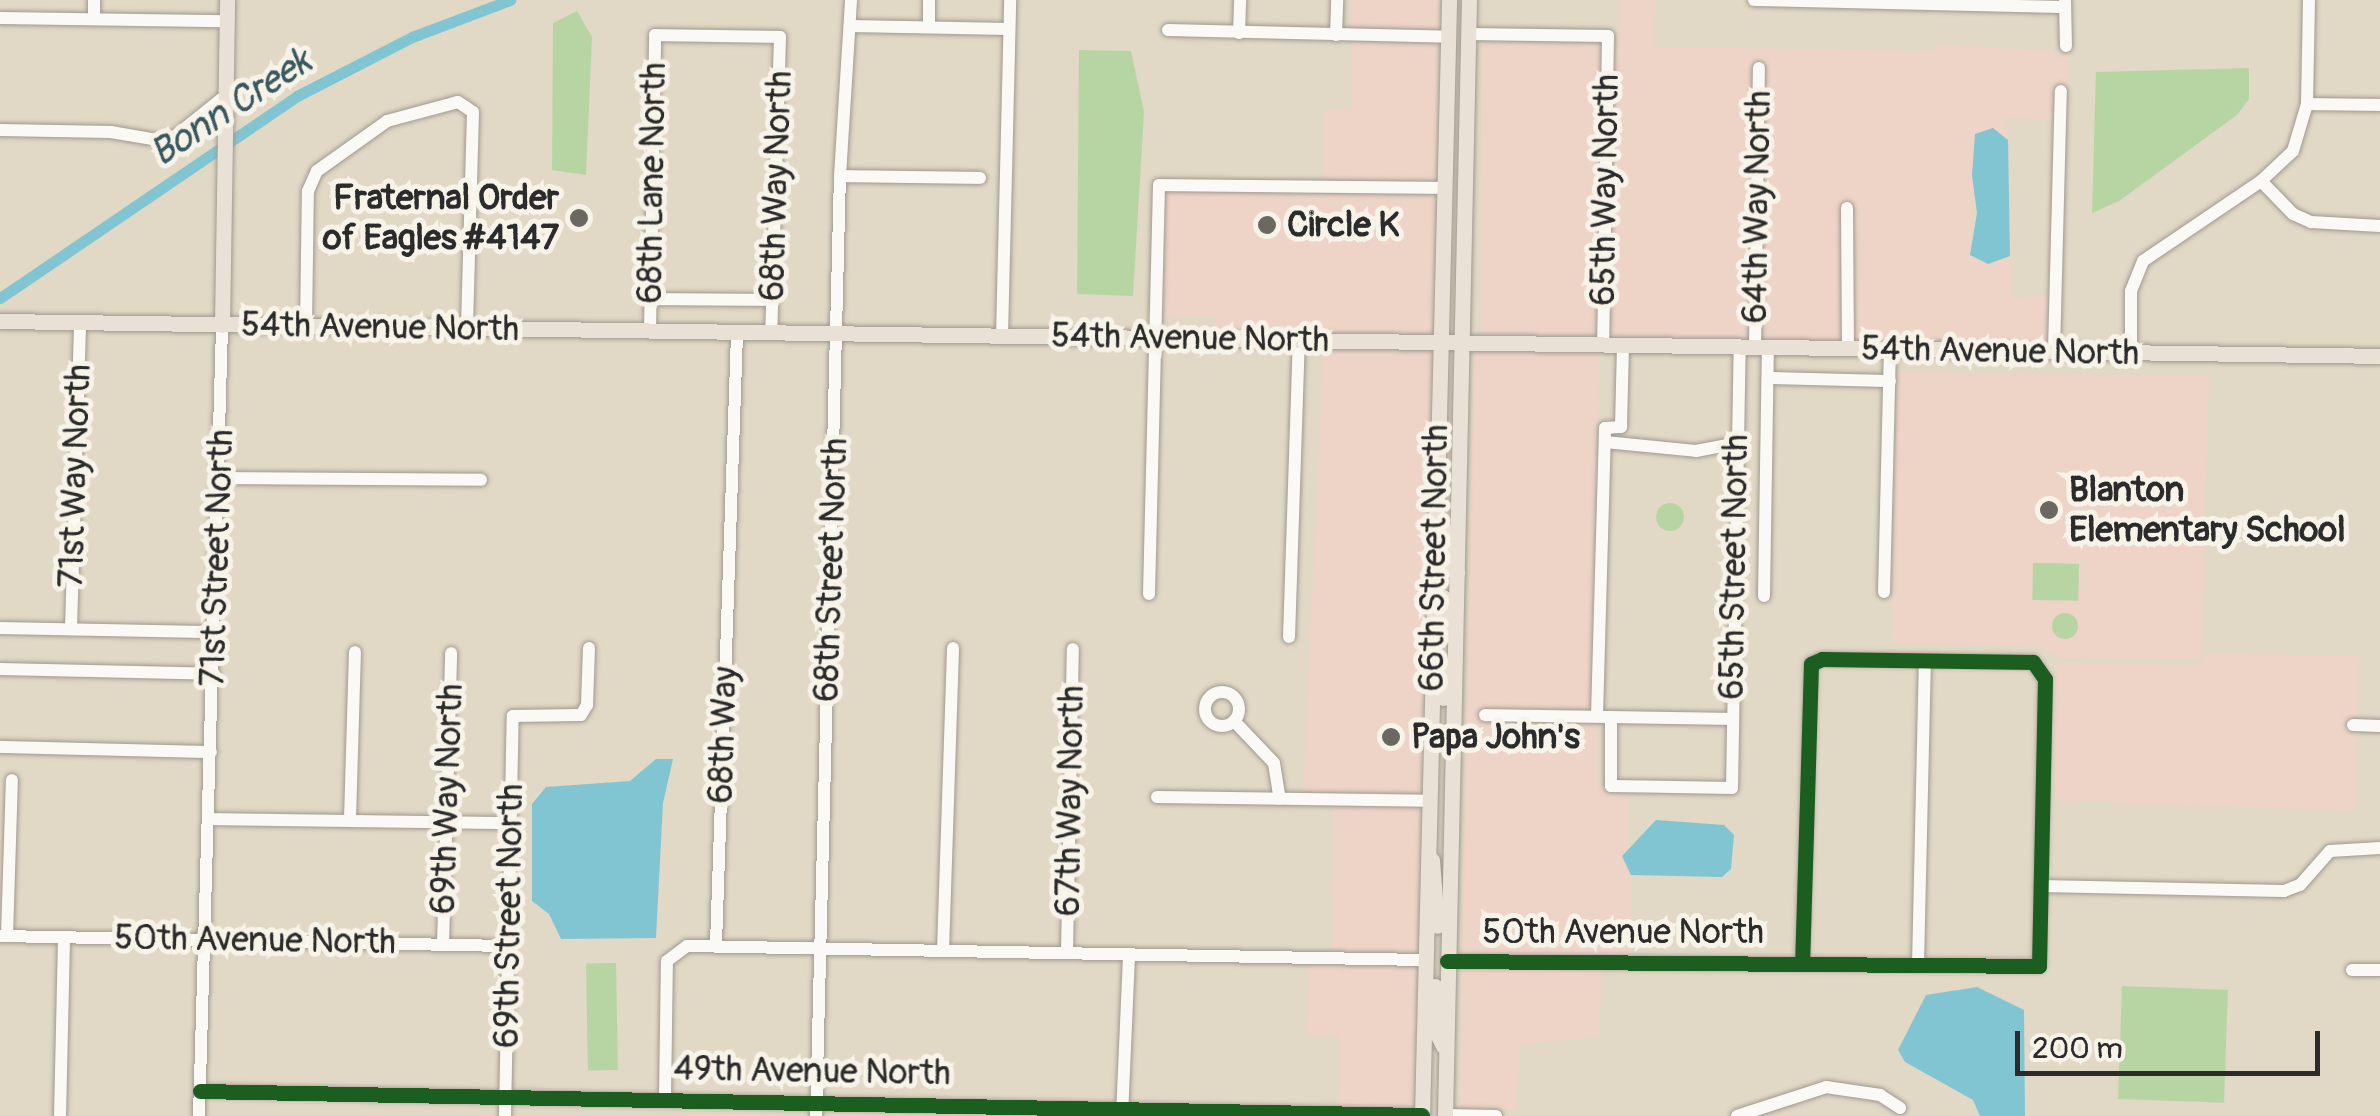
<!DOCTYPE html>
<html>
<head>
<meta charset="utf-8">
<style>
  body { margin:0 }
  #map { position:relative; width:2380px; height:1116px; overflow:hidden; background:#e1d8c5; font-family:Pangolin,sans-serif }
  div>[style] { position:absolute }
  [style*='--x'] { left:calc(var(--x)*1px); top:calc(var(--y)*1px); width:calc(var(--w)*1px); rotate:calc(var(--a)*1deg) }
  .built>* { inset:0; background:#edd4c7; transform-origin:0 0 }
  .green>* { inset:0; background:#b7d5a3; transform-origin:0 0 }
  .round { border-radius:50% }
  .water>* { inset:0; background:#82c5d2 }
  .canal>* { height:11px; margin:-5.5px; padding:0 5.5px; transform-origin:5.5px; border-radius:5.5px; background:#82c5d2 }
  .roads { filter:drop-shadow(0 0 2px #9f9a8f) drop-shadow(0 0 2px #9f9a8f) }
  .minor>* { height:12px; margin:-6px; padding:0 6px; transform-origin:6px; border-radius:6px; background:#faf9f6 }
  .minor>.ring { margin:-6px; padding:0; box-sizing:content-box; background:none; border:12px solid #faf9f6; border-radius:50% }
  .major>* { height:15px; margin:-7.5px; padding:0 7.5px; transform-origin:7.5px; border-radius:7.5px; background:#eae1d6 }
  .cycleway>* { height:15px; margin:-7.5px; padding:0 7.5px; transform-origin:7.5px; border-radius:7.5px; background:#1b5e20 }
  .dots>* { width:28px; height:28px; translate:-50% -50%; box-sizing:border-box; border:5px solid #f7f3e8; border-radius:50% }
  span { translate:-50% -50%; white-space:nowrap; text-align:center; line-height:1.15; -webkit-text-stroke:10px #f7f3e8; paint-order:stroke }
  .street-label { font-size:35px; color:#2b2b2b }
  .poi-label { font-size:35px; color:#2b2b2b; font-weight:700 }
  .right { translate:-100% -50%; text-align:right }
  .left { translate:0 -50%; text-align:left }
  .water-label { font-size:38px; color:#39575f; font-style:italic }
  .scale { position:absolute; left:2015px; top:1031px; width:305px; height:45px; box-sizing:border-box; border:5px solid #2b2b2b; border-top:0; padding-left:12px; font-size:30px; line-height:35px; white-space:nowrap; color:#2b2b2b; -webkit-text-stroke:8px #f7f3e8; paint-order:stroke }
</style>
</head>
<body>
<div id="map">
  <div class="built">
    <div style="left:1351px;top:0;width:89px;height:29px"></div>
    <div style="clip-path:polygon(1621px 0,1656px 0,1653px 47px,1934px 51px,1935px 44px,2068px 52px,2069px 121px,2066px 85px,2056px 85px,2055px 120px,2006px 117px,2008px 140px,1999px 132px,1975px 134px,1971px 244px,1988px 264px,2010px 256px,2013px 299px,2050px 295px,2048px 345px,1853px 342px,1851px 202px,1841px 203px,1843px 342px,1760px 341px,1764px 63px,1755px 62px,1750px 341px,1608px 339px,1613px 33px,1619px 28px)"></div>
    <div style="clip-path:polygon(1351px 41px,1439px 43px,1436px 182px,1323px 181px,1323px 110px,1351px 110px)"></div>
    <div style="left:1481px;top:41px;width:121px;height:296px"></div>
    <div style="clip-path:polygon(1162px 191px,1436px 194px,1433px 336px,1216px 331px,1216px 318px,1156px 316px)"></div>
    <div style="clip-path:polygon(1304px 348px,1433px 348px,1422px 795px,1303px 791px,1323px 350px)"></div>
    <div style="clip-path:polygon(1474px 349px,1600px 352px,1592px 710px,1481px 709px,1480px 720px,1597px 722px,1596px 785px,1629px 793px,1630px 844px,1622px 856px,1631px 875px,1632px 956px,1462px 955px)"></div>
    <div style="clip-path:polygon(1896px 372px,2209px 376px,2201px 660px,2061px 658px,2042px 647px,1891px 643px)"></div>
    <div style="clip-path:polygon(2205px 653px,2359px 656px,2357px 719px,2348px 720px,2348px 731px,2357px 731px,2355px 811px,2055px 800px,2056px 663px,2200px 665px)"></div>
    <div style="left:1334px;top:805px;width:88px;height:148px;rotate:1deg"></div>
    <div style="clip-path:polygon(1310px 964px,1417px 966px,1413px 1109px,1339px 1107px,1340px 1036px,1306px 1034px)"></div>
    <div style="clip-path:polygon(1462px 967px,1601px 968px,1600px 1037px,1520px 1044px,1517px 1110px,1459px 1109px)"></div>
  </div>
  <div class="green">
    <div style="clip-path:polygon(577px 11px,592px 37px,586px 175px,552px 170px,553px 23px)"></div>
    <div style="clip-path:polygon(1079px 50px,1131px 51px,1144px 112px,1133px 296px,1077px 294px)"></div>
    <div style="clip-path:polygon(2249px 68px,2249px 99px,2237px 115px,2119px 201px,2092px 213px,2096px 72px)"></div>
    <div class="round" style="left:1656px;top:503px;width:28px;height:28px"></div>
    <div style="left:2033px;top:563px;width:46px;height:37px;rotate:1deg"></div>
    <div class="round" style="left:2052px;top:613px;width:26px;height:26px"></div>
    <div style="left:616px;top:963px;width:107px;height:30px;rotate:89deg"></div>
    <div style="left:2122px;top:986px;width:106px;height:113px;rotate:2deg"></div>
  </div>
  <div class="water">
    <div style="clip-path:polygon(1993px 128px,2008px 140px,2010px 256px,1988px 264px,1970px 255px,1977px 213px,1972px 175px,1975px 134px)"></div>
    <div style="clip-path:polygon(656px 759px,673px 759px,663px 803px,656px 938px,561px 939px,549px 914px,532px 901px,532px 804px,546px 787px,630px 781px)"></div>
    <div style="clip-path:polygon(1656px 820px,1724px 825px,1734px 835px,1731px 869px,1722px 877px,1631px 875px,1622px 856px)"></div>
    <div style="clip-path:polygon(1977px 987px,2024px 1010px,2025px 1116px,1980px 1116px,1973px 1100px,1905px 1062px,1898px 1050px,1926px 995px)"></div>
  </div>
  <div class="canal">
    <div style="--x:0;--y:298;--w:359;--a:-34.2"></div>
    <div style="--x:297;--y:96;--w:129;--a:-27.2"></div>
    <div style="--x:412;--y:37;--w:105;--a:-20.7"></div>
  </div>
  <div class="roads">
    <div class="minor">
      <div style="--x:1754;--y:0;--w:311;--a:1.3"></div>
      <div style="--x:2065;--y:0;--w:46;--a:88.8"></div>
      <div style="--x:0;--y:18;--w:226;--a:0.8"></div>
      <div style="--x:94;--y:19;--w:19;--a:-90"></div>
      <div style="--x:850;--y:26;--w:159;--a:1.1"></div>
      <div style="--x:929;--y:27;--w:27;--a:-90"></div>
      <div style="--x:1168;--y:30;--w:281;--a:1.4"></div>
      <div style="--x:1239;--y:33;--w:33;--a:-88"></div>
      <div style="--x:1469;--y:34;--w:139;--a:0.8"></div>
      <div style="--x:1608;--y:36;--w:309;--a:90.9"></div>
      <div style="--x:1336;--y:35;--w:35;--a:-88"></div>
      <div style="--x:2307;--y:104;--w:73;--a:0.8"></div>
      <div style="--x:0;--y:130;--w:111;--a:1"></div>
      <div style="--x:111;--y:132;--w:48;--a:9.7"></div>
      <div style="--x:158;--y:140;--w:15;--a:-8"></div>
      <div style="--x:173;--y:138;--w:67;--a:-38.9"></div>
      <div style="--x:840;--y:176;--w:140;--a:0.8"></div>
      <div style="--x:2261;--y:181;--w:46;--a:45.9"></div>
      <div style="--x:2293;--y:214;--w:20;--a:24"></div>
      <div style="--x:2311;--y:222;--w:69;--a:3.3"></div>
      <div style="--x:1847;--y:208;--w:140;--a:89.6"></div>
      <div style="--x:651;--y:299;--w:121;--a:0.5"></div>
      <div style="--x:306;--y:326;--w:135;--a:-89.2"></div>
      <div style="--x:308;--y:191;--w:22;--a:-66"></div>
      <div style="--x:317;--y:171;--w:86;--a:-35.5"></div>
      <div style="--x:387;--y:121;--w:73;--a:-15"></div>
      <div style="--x:458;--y:102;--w:18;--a:34"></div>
      <div style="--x:473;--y:112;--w:215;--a:91.6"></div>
      <div style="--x:650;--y:331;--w:296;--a:-89"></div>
      <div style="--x:655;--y:35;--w:125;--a:0.9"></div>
      <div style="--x:780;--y:37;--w:297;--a:91.7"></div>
      <div style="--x:1002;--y:336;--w:336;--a:-88.6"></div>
      <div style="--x:1755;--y:347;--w:279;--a:-89.2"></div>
      <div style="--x:2054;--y:351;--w:260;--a:-88.5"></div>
      <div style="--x:2131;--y:353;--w:62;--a:-90"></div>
      <div style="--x:2131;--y:291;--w:32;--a:-68"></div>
      <div style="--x:2143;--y:261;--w:143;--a:-34.1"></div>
      <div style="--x:2261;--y:181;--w:44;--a:-43.2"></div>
      <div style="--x:2293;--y:151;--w:49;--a:-73.4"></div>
      <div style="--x:2307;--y:104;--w:104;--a:-88.9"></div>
      <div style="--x:1768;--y:378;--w:122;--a:1.4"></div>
      <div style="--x:1605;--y:442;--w:91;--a:5.6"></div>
      <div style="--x:1696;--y:451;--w:43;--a:-10.8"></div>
      <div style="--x:220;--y:478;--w:261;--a:0.4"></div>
      <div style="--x:1884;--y:592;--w:243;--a:-88.6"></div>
      <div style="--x:1149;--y:594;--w:409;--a:-88.6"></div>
      <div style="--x:1159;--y:185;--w:286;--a:0.6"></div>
      <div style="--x:1764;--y:596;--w:249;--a:-89.1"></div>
      <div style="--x:0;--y:628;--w:217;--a:1.1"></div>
      <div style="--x:71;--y:629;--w:307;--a:-88.3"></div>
      <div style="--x:1289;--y:637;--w:298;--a:-88.1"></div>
      <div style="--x:0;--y:669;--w:214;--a:1.3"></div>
      <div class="ring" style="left:1205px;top:692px;width:22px;height:22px"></div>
      <div style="--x:1485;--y:715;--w:245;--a:0.9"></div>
      <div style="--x:1597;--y:716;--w:288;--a:-88.4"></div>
      <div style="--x:1605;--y:428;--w:16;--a:-4"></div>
      <div style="--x:1621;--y:427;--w:82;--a:-88.6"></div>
      <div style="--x:1611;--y:717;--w:69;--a:90"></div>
      <div style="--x:1611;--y:786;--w:121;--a:0.9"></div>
      <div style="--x:1732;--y:788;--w:441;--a:-89"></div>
      <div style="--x:1234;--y:721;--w:58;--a:46.4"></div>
      <div style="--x:1274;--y:763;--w:36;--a:81"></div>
      <div style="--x:2353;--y:725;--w:27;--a:2"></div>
      <div style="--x:0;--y:747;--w:211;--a:1.4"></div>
      <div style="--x:1157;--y:797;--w:271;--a:0.8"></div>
      <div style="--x:210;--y:819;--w:301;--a:0.8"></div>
      <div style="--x:350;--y:819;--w:167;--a:-88.3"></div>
      <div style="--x:2040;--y:886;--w:244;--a:1.2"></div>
      <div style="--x:2284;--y:891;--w:17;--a:-21"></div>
      <div style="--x:2300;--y:885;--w:45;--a:-48.6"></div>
      <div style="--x:2330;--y:851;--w:50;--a:-3.4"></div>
      <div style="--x:0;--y:936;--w:509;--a:1.13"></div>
      <div style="--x:7;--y:936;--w:156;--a:-88.2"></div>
      <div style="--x:716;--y:944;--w:611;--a:-88.03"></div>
      <div style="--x:443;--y:945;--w:292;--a:-88.4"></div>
      <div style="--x:943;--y:951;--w:303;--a:-88.1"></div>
      <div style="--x:1067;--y:952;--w:303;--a:-88.9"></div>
      <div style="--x:1447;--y:961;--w:592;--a:0.48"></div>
      <div style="--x:2039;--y:966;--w:287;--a:-88.8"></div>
      <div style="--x:2045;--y:679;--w:21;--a:-125"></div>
      <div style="--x:2033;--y:662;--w:211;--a:-179.2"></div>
      <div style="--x:1822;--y:659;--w:12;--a:156"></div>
      <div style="--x:1811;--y:664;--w:299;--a:91.7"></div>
      <div style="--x:1918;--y:965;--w:304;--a:-88.7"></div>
      <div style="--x:2352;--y:970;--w:28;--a:0"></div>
      <div style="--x:200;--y:1091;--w:1222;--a:1.13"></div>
      <div style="--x:665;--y:1098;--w:137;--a:-89.2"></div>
      <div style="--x:667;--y:961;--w:25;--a:-37"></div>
      <div style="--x:687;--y:946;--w:739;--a:1.09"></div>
      <div style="--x:1445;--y:1115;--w:51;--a:1.1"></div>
      <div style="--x:60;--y:1116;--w:178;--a:-88.7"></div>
      <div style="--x:199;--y:1116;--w:791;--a:-88.33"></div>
      <div style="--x:505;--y:1116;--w:400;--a:-88.9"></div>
      <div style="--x:513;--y:716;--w:68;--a:-0.8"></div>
      <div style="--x:581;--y:715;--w:12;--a:-59"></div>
      <div style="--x:587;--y:705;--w:57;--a:-88"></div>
      <div style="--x:816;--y:1116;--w:940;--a:-88.54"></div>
      <div style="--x:840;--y:176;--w:176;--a:-86.4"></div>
      <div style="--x:1122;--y:1116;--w:161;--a:-87.5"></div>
      <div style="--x:1737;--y:1116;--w:94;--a:-18"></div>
      <div style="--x:1826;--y:1087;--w:55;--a:8.4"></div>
      <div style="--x:1880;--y:1095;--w:24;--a:33"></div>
    </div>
    <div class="major">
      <div style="--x:0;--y:321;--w:2380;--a:0.84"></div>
      <div style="--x:222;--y:325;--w:325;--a:-89.1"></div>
      <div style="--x:1435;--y:516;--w:19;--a:54"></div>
      <div style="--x:1446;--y:531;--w:37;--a:88"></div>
      <div style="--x:1447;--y:568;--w:11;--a:22"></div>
      <div style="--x:1433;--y:591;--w:13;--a:32"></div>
      <div style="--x:1444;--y:598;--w:37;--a:88"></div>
      <div style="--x:1432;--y:659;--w:16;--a:40"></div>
      <div style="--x:1444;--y:669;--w:29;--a:92"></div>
      <div style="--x:1432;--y:860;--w:66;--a:85.7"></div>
      <div style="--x:1435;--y:986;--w:44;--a:90"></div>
      <div style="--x:1435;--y:1030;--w:18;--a:63"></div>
      <div style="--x:1422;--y:1116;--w:1116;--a:-88.61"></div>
      <div style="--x:1445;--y:1116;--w:1116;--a:-88.77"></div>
    </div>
  </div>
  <div class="cycleway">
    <div style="--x:1447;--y:961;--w:592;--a:0.48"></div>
    <div style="--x:2039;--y:966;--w:287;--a:-88.8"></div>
    <div style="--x:2045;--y:679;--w:21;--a:-125"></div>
    <div style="--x:2033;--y:662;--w:211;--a:-179.2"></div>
    <div style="--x:1822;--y:659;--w:12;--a:156"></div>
    <div style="--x:1811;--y:664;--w:299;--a:91.7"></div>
    <div style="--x:200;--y:1091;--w:1222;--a:1.13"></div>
  </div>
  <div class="dots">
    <div style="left:579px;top:218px;background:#6b6861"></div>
    <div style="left:1267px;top:225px;background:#6b6861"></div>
    <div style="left:2049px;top:510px;background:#6b6861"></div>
    <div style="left:1391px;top:737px;background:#6b6861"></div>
  </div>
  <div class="street-label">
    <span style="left:652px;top:183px;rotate:-89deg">68th Lane North</span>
    <span style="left:776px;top:186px;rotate:-88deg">68th Way North</span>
    <span style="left:1605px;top:190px;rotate:-89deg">65th Way North</span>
    <span style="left:1757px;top:207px;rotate:-89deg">64th Way North</span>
    <span style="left:380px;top:327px;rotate:1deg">54th Avenue North</span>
    <span style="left:1190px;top:338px;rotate:1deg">54th Avenue North</span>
    <span style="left:2000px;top:351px;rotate:1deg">54th Avenue North</span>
    <span style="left:75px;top:476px;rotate:-88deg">71st Way North</span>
    <span style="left:217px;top:558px;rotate:-88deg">71st Street North</span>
    <span style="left:1434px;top:558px;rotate:-89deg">66th Street North</span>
    <span style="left:1734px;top:567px;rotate:-89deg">65th Street North</span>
    <span style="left:831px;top:570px;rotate:-88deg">68th Street North</span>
    <span style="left:723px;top:735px;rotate:-88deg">68th Way</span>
    <span style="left:447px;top:799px;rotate:-88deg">69th Way North</span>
    <span style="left:1070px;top:801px;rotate:-89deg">67th Way North</span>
    <span style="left:509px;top:916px;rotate:-89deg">69th Street North</span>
    <span style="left:1623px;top:932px">50th Avenue North</span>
    <span style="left:255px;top:940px;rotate:1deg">50th Avenue North</span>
    <span style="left:812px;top:1071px;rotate:1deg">49th Avenue North</span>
  </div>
  <div class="poi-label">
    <span class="right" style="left:559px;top:218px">Fraternal Order<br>of Eagles #4147</span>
    <span class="left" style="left:1287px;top:225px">Circle K</span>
    <span class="left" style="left:2069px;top:510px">Blanton<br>Elementary School</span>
    <span class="left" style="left:1411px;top:737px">Papa John's</span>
  </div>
  <div class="water-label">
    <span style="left:231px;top:108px;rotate:-33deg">Bonn Creek</span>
  </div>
  <div class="scale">200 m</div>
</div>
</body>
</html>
